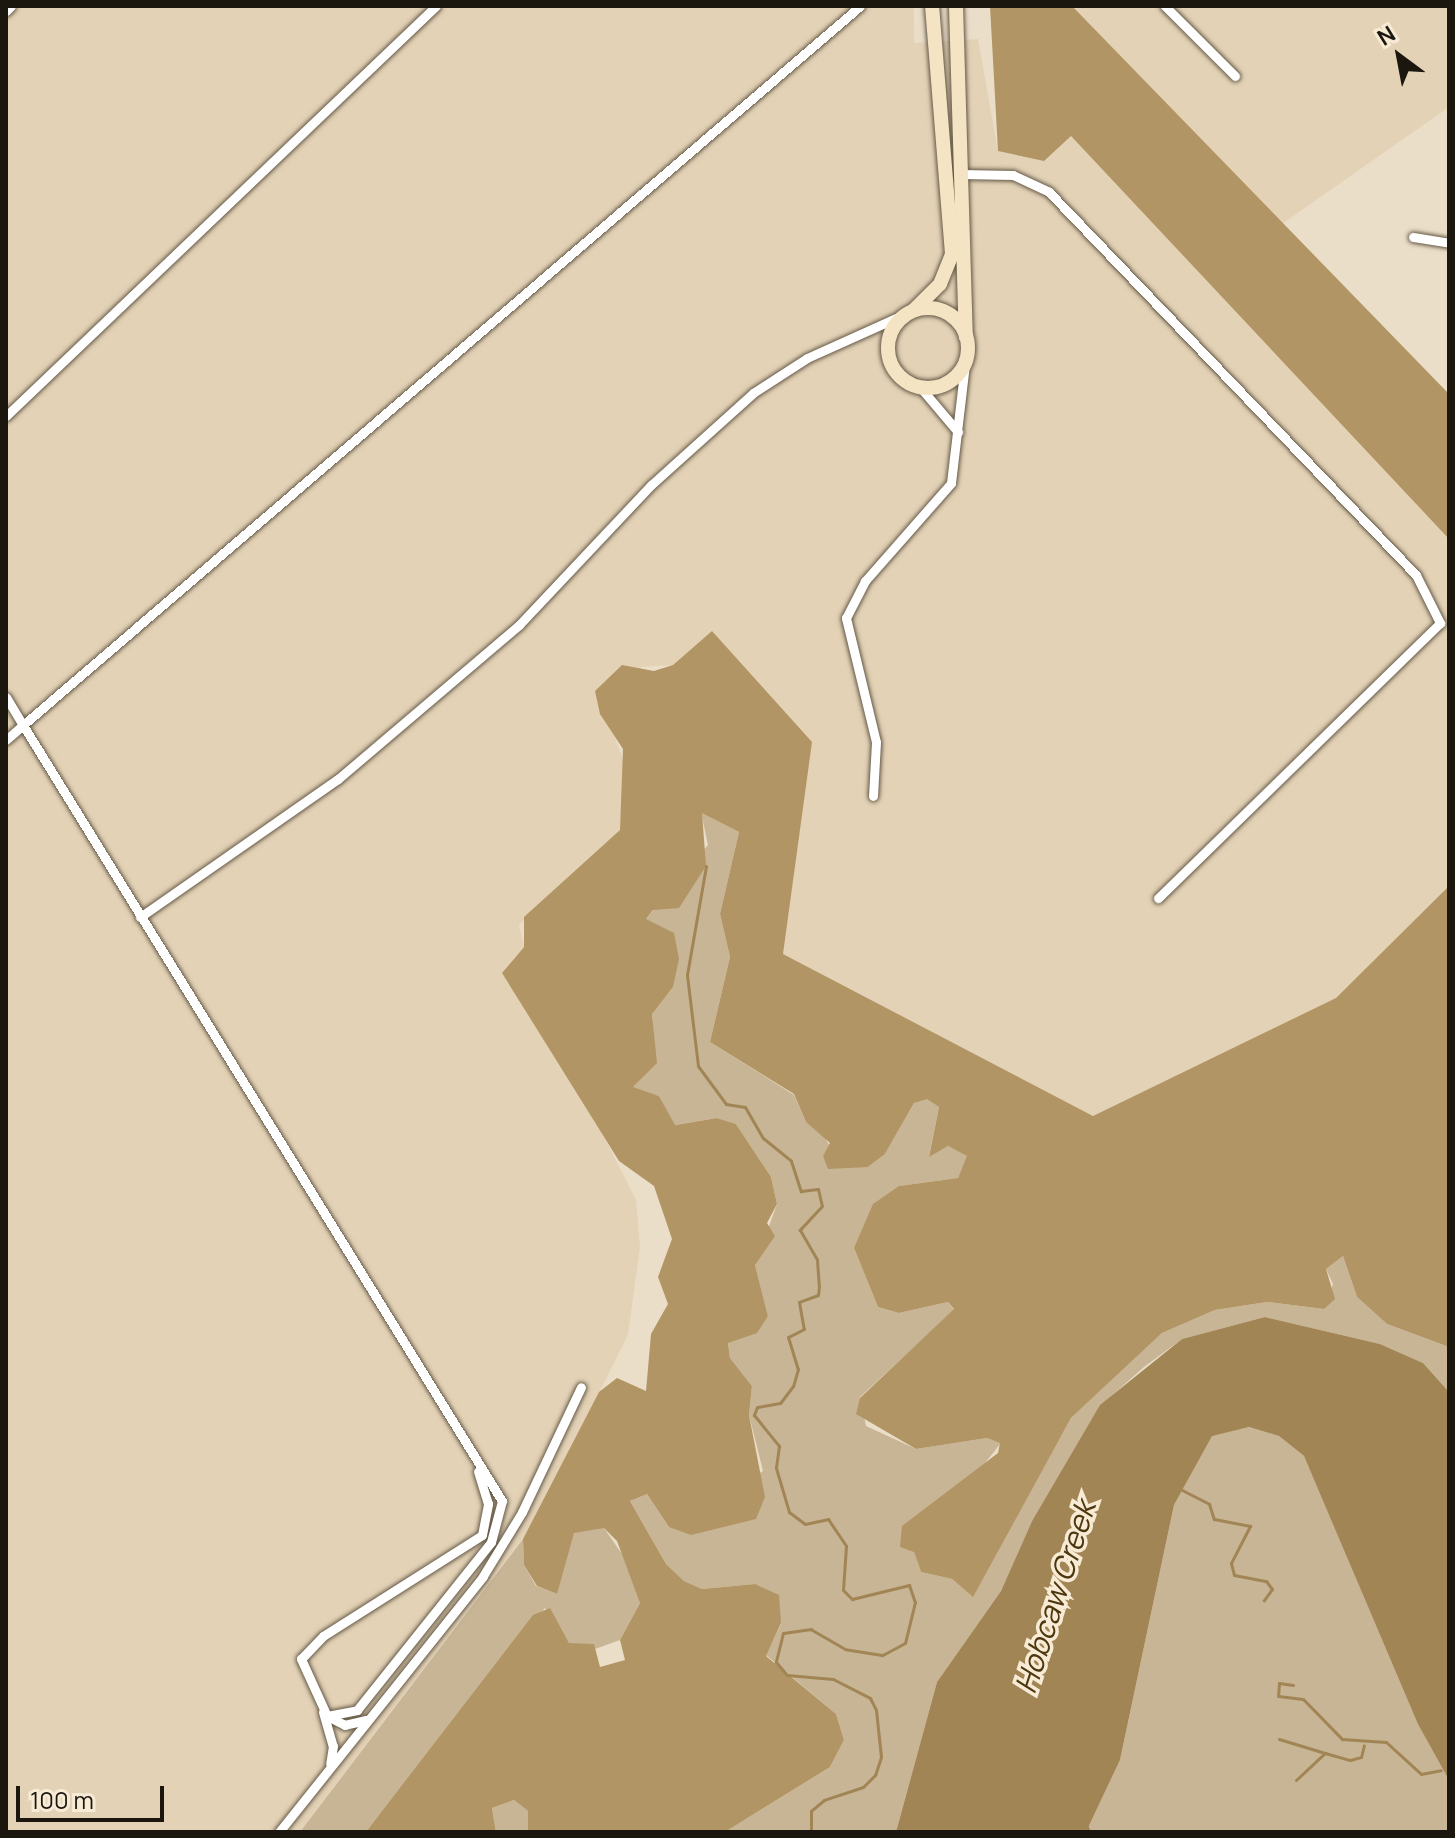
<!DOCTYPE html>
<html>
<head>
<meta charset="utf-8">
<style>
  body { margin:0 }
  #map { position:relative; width:1455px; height:1838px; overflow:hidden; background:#ebdec8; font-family:Manrope,sans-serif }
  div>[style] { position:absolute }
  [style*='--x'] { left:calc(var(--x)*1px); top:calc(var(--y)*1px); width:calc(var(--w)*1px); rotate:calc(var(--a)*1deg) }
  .built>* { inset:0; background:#e3d2b6 }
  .green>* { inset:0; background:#c8b596 }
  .forest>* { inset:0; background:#b29564 }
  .water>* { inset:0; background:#a28554 }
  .stream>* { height:3px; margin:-1.5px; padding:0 1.5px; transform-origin:1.5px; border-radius:1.5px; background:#a28554 }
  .roads { filter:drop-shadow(0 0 2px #655947) drop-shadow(0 0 2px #655947) }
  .street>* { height:9px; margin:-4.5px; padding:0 4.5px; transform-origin:4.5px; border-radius:4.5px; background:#fff }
  .secondary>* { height:14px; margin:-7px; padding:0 7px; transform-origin:7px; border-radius:7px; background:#f5e4c3 }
  .secondary>.ring { margin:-7px; padding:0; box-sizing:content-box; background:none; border:14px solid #f5e4c3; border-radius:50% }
  span { translate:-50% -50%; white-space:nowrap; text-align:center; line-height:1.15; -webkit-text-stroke:7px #f8ebd5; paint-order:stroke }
  .water-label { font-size:30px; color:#4c370e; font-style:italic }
  .frame { position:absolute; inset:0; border:8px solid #1b170f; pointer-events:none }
  .north { position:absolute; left:1359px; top:16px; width:80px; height:80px; -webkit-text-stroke:6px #f8ebd5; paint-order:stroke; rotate:328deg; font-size:22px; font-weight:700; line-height:32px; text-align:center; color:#1b170f }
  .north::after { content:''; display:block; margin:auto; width:28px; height:36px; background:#1b170f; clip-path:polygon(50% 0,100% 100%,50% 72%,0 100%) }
  .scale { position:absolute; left:16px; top:1786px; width:148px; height:36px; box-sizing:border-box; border:4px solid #1b170f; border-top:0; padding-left:10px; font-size:24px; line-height:28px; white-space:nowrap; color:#1b170f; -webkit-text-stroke:6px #f8ebd5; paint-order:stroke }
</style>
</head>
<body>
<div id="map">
  <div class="built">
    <div style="clip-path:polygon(6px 6px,914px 6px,914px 43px,978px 39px,998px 151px,1071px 136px,1449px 539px,1449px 886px,1336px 998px,1093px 1116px,783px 954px,811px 742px,712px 631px,673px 665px,641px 667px,613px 732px,625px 765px,620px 830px,519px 925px,524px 946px,502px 973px,592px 1113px,636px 1200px,640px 1247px,628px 1335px,533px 1525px,300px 1832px,6px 1832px)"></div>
    <div style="clip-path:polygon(1072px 6px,1449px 6px,1449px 107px,1279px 226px)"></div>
  </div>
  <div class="green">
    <div style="clip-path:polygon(701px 812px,739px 832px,720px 914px,730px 957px,710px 1042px,794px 1095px,806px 1122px,821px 1131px,841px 1165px,868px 1167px,885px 1154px,914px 1103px,927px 1098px,939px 1107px,929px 1156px,948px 1146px,968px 1156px,958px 1178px,899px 1186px,854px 1248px,878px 1307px,899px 1313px,948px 1302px,954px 1310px,860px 1397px,866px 1426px,916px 1449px,987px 1438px,1001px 1443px,914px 1552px,921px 1572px,952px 1579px,972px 1596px,1071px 1418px,1162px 1333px,1215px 1310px,1267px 1302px,1324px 1309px,1333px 1284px,1326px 1269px,1343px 1256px,1357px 1297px,1387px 1324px,1449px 1347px,1449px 1392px,1423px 1363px,1380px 1344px,1265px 1317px,1182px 1339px,1144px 1367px,1100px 1406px,1032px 1521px,1001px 1591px,937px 1682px,896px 1832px,725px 1832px,830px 1767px,844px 1740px,836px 1714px,766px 1655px,781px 1624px,755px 1584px,702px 1589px,684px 1581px,666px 1564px,630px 1501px,647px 1494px,669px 1527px,763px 1471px,749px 1415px,752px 1386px,730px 1358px,728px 1342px,768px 1316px,755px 1265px,777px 1204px,771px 1177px,736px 1124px,717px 1118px,674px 1125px,659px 1096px,632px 1088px,656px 1063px,652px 1013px,673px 987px,646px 919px,708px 845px)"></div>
    <div style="clip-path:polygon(1249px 1427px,1279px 1436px,1304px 1456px,1449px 1780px,1449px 1832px,1086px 1832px,1120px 1760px,1174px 1505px,1212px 1435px)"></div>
    <div style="clip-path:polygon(588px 1527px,604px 1528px,633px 1570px,640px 1603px,620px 1640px,595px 1649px,569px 1643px,545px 1608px,366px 1832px,300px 1832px,523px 1539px,524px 1565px,536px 1586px,557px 1594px,566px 1548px,574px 1533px)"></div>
    <div style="clip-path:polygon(514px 1800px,528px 1811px,528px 1832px,496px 1832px,492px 1808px)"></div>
  </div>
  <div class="forest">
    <div style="clip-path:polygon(990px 6px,1072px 6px,1449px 394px,1449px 539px,1071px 136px,1044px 161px,998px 151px)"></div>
    <div style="clip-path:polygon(712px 631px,812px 742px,783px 954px,1093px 1116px,1336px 998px,1449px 886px,1449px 1347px,1387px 1324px,1357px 1297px,1343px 1256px,1326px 1269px,1335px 1299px,1324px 1309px,1267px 1302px,1215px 1310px,1162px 1333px,1071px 1418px,973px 1597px,952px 1579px,921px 1572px,914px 1552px,900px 1547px,902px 1526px,998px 1453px,1000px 1443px,987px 1438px,916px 1449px,856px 1414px,860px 1398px,954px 1309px,948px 1302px,899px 1313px,878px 1307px,854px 1248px,873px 1204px,899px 1186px,958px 1178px,967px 1156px,948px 1146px,929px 1157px,939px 1107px,927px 1099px,914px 1103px,885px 1154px,868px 1167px,828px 1169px,823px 1156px,830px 1143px,806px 1122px,794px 1094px,710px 1042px,730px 957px,720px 914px,739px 832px,702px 813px,706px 866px,679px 908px,653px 910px,646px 919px,674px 933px,679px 959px,673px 987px,652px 1014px,657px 1063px,633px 1087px,659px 1096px,675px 1125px,717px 1118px,736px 1124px,771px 1177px,777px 1204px,767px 1223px,775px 1236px,755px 1265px,768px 1316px,757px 1333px,728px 1343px,730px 1358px,752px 1386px,749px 1415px,765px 1497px,756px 1519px,691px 1535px,669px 1527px,647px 1494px,630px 1501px,666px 1564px,684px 1581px,702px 1589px,755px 1584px,779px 1595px,781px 1623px,766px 1656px,836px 1714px,844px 1740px,830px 1767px,725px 1832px,528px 1832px,528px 1811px,514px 1800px,492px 1808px,496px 1832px,366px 1832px,533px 1615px,550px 1608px,569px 1643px,594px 1644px,600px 1667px,625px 1660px,620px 1640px,640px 1603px,617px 1541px,604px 1528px,574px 1533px,557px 1594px,537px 1586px,524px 1565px,523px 1539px,599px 1392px,617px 1378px,646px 1391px,651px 1334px,668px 1304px,658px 1277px,672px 1239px,654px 1186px,619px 1161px,502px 973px,524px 947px,524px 917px,620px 830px,623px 749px,600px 714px,595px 691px,622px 665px,654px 671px,673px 665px)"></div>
  </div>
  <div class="water">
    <div style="clip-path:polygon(1265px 1317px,1380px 1344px,1423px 1363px,1449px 1392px,1449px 1780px,1418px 1724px,1304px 1456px,1279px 1436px,1249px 1427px,1212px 1436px,1174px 1505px,1120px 1760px,1086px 1832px,896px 1832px,937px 1682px,1001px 1591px,1032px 1521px,1100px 1405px,1182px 1339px)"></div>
  </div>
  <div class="stream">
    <div style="--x:706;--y:866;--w:111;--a:99.9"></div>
    <div style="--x:687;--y:975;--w:92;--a:83.1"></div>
    <div style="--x:698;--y:1066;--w:47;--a:53.6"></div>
    <div style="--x:726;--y:1104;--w:19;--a:9"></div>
    <div style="--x:745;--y:1107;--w:36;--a:60"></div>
    <div style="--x:763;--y:1138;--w:36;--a:39"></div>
    <div style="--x:791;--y:1161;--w:32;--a:72"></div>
    <div style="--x:801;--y:1191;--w:17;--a:-7"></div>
    <div style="--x:818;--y:1189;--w:17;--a:77"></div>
    <div style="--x:822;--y:1206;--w:33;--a:133"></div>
    <div style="--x:800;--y:1230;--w:34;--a:60"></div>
    <div style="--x:817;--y:1260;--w:26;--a:86"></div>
    <div style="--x:819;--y:1286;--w:9;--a:96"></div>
    <div style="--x:818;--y:1295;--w:20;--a:160"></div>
    <div style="--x:799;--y:1302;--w:27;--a:80"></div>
    <div style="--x:804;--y:1329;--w:18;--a:153"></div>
    <div style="--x:788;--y:1337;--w:34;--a:73"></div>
    <div style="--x:798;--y:1369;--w:18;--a:106"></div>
    <div style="--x:793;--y:1386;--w:21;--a:127"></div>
    <div style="--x:780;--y:1403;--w:23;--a:170"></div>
    <div style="--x:757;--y:1407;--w:9;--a:111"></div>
    <div style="--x:754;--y:1415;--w:40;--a:51"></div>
    <div style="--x:779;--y:1446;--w:22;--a:98"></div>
    <div style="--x:776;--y:1468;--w:46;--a:73.5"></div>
    <div style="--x:789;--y:1512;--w:20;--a:37"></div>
    <div style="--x:805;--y:1524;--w:24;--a:-12"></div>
    <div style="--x:828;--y:1519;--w:32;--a:56"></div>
    <div style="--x:846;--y:1546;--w:44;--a:93.9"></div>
    <div style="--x:843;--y:1590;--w:13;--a:45"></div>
    <div style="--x:852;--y:1599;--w:59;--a:-13.8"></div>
    <div style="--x:909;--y:1585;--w:18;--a:71"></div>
    <div style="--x:915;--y:1602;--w:42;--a:103.7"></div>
    <div style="--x:905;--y:1643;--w:26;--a:152"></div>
    <div style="--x:882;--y:1655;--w:37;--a:-171"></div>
    <div style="--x:845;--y:1649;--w:39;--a:-150"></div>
    <div style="--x:811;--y:1629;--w:28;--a:172"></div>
    <div style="--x:783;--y:1633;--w:30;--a:104"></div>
    <div style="--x:776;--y:1662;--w:17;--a:50"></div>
    <div style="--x:787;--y:1675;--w:46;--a:5"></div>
    <div style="--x:833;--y:1679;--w:42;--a:27.2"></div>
    <div style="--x:870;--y:1698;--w:13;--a:63"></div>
    <div style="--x:876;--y:1710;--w:47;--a:83.9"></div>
    <div style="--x:881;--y:1757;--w:19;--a:108"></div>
    <div style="--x:875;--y:1775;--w:17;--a:135"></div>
    <div style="--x:863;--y:1787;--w:41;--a:161.6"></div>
    <div style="--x:824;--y:1800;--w:17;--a:140"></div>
    <div style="--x:811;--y:1811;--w:21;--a:90"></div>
    <div style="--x:1180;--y:1489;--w:33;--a:27"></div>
    <div style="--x:1209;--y:1504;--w:16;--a:72"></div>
    <div style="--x:1214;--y:1519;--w:37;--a:11"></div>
    <div style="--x:1250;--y:1526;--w:42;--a:117.2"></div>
    <div style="--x:1231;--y:1563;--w:12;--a:76"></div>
    <div style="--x:1234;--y:1575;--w:33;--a:11"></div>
    <div style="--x:1266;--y:1581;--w:10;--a:53"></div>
    <div style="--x:1272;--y:1589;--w:14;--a:126"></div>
    <div style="--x:1293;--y:1685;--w:14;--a:-172"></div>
    <div style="--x:1279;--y:1683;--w:13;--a:94"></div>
    <div style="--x:1278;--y:1696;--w:25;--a:7"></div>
    <div style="--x:1303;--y:1699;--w:56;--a:45.7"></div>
    <div style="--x:1342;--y:1739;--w:44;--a:3.9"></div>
    <div style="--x:1386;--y:1742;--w:47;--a:42.4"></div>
    <div style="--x:1421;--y:1774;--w:20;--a:-11"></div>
    <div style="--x:1279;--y:1739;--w:48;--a:16.9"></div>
    <div style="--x:1296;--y:1780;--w:40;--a:-43"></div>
    <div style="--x:1325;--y:1753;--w:26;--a:16"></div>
    <div style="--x:1350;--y:1760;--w:11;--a:-15"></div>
    <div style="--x:1361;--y:1757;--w:12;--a:-76"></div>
    <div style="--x:1087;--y:1827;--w:5;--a:68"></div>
  </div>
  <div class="roads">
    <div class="street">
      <div style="--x:1165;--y:6;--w:99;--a:45"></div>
      <div style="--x:6;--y:11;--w:7;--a:-45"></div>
      <div style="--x:961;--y:174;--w:52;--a:1.1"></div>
      <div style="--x:1013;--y:175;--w:40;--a:25"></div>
      <div style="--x:1049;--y:192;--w:530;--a:46.22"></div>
      <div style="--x:1416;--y:575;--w:54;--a:63.4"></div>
      <div style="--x:1440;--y:623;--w:394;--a:135.7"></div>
      <div style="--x:1413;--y:237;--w:36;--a:9"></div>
      <div style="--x:920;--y:387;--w:59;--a:49.8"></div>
      <div style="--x:6;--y:416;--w:594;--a:-43.64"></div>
      <div style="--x:6;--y:697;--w:33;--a:59"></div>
      <div style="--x:23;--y:725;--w:23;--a:139"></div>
      <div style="--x:873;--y:796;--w:54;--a:-86.8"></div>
      <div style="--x:876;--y:742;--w:128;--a:-103.6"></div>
      <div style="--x:846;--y:618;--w:42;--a:-62.8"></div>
      <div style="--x:865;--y:581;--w:130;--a:-48.7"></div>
      <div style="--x:951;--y:483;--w:121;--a:-83.3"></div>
      <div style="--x:140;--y:917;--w:241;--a:-34.9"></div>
      <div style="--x:338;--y:779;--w:238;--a:-40.4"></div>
      <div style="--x:519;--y:625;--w:192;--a:-46.7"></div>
      <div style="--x:651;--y:485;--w:137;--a:-42"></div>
      <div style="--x:753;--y:393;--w:64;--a:-32.9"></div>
      <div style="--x:807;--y:358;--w:110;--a:-24.2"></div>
      <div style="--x:323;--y:1712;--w:35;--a:74"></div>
      <div style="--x:333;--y:1746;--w:18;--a:99"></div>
      <div style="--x:327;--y:1716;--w:31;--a:-11"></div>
      <div style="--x:357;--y:1710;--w:215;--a:-51.4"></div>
      <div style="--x:491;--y:1542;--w:42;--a:-75"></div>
      <div style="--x:502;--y:1501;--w:912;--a:-121.69"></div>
      <div style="--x:23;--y:725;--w:1103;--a:-40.66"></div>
      <div style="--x:366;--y:1720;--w:22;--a:167"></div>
      <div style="--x:345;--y:1725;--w:20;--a:-153"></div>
      <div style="--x:327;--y:1716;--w:63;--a:-114.5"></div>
      <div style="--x:301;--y:1659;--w:32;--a:-46"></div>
      <div style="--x:323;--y:1636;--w:188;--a:-32.4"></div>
      <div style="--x:482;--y:1535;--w:32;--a:-79"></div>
      <div style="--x:488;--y:1504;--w:34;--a:-107"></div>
      <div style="--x:279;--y:1832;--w:327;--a:-51.4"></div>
      <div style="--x:483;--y:1576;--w:75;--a:-58.6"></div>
      <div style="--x:522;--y:1512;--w:138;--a:-64.7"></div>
    </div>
    <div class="secondary">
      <div style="--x:956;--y:6;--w:331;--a:88.3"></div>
      <div class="ring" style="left:888px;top:308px;width:66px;height:66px"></div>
      <div style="--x:914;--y:310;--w:37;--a:-45"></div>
      <div style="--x:940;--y:284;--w:32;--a:-68"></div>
      <div style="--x:952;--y:254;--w:249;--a:-94.6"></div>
    </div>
  </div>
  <div class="water-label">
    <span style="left:1055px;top:1597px;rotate:-72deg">Hobcaw Creek</span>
  </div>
  <div class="frame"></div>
  <div class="north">N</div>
  <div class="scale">100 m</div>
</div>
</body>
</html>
